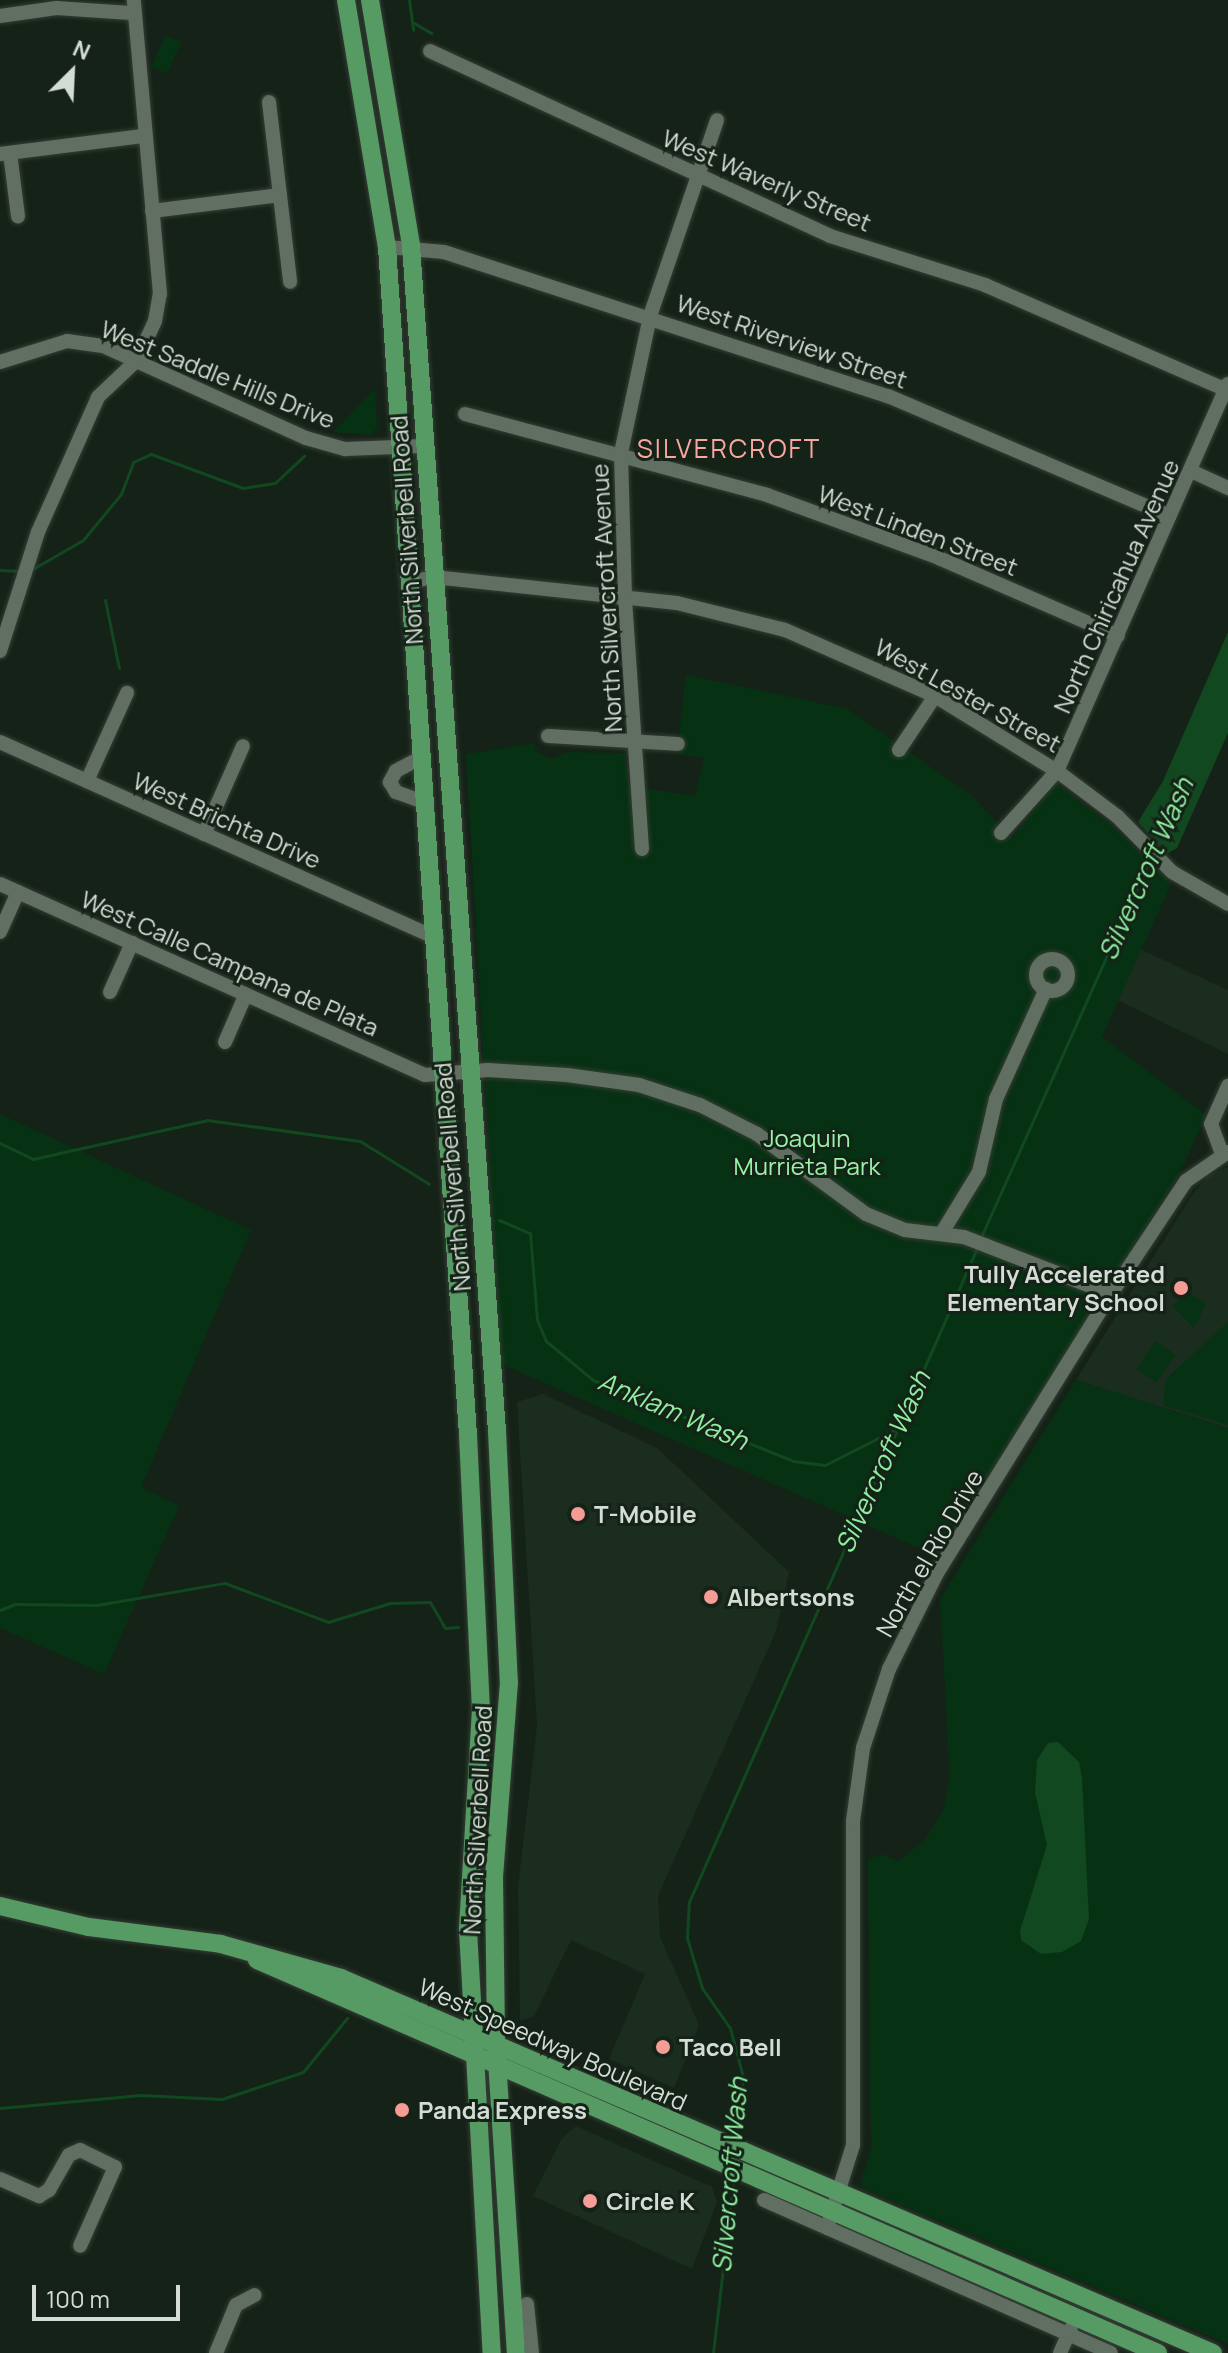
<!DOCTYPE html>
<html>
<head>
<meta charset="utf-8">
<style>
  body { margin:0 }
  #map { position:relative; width:1228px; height:2353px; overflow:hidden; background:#152217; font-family:Manrope,sans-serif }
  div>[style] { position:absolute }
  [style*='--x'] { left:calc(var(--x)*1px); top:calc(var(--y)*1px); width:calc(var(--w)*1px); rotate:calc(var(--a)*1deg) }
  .built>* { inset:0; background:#1b2d1e }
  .green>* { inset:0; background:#073113; transform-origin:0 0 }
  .water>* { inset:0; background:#114820 }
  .stream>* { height:3px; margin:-1.5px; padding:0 1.5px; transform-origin:1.5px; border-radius:1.5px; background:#114820 }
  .roads { filter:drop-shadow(0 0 2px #343d35) drop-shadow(0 0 2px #343d35) }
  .minor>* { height:14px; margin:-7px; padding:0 7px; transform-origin:7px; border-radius:7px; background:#616f62 }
  .minor>.ring { margin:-7px; padding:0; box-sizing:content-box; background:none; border:14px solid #616f62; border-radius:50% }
  .major>* { height:18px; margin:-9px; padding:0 9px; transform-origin:9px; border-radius:9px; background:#569a64 }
  .dots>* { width:22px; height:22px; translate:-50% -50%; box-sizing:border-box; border:4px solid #152217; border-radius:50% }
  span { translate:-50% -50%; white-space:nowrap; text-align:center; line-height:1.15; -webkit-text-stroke:6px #152217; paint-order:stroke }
  .street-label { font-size:24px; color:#d4ddd5 }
  .park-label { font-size:24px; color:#96f5a7 }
  .poi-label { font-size:24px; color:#d4ddd5; font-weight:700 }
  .right { translate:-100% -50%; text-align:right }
  .left { translate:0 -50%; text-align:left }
  .neighbourhood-label { font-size:26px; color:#faa7a0; letter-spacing:2px }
  .water-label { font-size:26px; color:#8feea0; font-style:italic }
  .north { position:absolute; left:32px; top:32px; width:80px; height:80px; -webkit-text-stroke:6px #152217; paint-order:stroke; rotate:24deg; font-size:22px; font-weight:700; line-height:32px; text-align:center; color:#d4ddd5 }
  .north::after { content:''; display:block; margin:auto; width:28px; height:36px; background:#d4ddd5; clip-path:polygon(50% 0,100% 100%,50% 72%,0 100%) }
  .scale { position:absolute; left:32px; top:2285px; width:148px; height:36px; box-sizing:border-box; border:4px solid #d4ddd5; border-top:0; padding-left:10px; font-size:24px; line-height:28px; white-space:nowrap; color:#d4ddd5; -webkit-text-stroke:6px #152217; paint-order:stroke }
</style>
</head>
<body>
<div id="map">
  <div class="built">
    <div style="clip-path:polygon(1140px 949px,1228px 990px,1228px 1054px,1117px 1000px)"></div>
    <div style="clip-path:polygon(1228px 1167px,1228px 1428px,1076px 1380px,1192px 1195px,1209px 1175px)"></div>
    <div style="clip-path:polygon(543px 1394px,657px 1448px,789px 1572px,776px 1631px,658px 1896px,660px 1937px,699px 2025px,674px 2088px,609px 2059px,645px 1974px,571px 1940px,534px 2016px,520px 2021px,518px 1887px,537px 1726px,517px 1402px)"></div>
    <div style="clip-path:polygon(576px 2126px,712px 2187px,717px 2202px,692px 2269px,533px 2196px,562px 2138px)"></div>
  </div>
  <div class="green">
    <div style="left:166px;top:35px;width:17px;height:35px;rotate:25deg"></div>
    <div style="clip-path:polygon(375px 388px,377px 428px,370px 435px,333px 432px)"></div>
    <div style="clip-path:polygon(686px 675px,848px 709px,972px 796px,1012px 838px,1056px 783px,1110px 824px,1171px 884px,1102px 1037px,1206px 1115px,1180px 1173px,937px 1556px,501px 1364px,466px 754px,534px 743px,537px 752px,552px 759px,569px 752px,625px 753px,628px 786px,695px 796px,704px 758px,677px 754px)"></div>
    <div style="clip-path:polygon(0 1114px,251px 1230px,141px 1487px,179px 1506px,104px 1674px,0 1628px)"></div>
    <div style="clip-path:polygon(1186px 1290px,1206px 1304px,1194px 1328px,1173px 1307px)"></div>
    <div style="clip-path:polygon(1228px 1322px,1228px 1425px,1163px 1405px,1167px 1378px)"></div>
    <div style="left:1156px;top:1341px;width:24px;height:34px;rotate:35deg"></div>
    <div style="clip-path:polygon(1076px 1380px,1228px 1428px,1228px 2344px,860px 2187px,871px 2148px,868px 1859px,883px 1854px,898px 1861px,924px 1841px,943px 1811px,950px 1777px,940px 1599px)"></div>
  </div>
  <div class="water">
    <div style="clip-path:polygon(1228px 632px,1228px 733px,1177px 848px,1167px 854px,1138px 822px,1163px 781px)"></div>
    <div style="clip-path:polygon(1058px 1742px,1079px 1762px,1082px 1778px,1089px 1919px,1081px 1941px,1062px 1952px,1041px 1954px,1021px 1940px,1020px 1931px,1047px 1845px,1035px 1793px,1037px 1760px,1048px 1743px)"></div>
  </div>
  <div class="stream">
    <div style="--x:409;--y:0;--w:30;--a:82"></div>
    <div style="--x:414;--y:23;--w:20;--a:30"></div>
    <div style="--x:0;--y:570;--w:20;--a:3"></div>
    <div style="--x:31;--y:570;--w:60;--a:-30"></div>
    <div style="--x:83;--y:540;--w:60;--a:-50.4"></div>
    <div style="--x:121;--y:494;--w:34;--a:-69"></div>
    <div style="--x:133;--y:462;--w:20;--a:-24"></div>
    <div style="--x:151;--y:454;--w:98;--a:20.3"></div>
    <div style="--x:243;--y:488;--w:32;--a:-9"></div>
    <div style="--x:275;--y:483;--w:40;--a:-43"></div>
    <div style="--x:105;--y:600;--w:69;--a:78.4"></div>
    <div style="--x:0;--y:1143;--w:37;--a:26"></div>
    <div style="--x:33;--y:1159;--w:178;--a:-12.6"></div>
    <div style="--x:207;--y:1120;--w:154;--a:7.8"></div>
    <div style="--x:360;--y:1141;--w:81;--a:31.9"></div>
    <div style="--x:499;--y:1220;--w:34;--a:23"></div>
    <div style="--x:530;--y:1233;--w:87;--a:85.4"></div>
    <div style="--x:537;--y:1320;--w:23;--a:67"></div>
    <div style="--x:546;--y:1341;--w:61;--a:39.7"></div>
    <div style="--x:593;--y:1380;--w:216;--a:22"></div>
    <div style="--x:793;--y:1461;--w:32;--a:7"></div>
    <div style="--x:825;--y:1465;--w:77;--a:-26.9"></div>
    <div style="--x:981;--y:1237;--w:416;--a:-65.9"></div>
    <div style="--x:0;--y:1610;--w:16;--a:-22"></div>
    <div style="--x:15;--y:1604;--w:82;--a:0.7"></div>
    <div style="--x:97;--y:1605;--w:130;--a:-9.8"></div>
    <div style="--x:225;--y:1583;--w:110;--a:20.7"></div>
    <div style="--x:328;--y:1622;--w:65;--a:-17"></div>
    <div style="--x:390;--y:1603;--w:40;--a:-1.4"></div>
    <div style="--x:430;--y:1602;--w:30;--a:60"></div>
    <div style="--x:445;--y:1628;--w:13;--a:-4"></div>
    <div style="--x:0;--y:2108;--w:141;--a:-5.3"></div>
    <div style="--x:140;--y:2095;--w:82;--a:2.8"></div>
    <div style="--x:222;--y:2099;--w:85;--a:-18.4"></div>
    <div style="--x:303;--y:2072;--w:70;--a:-50.8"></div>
    <div style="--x:736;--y:2143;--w:66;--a:-83.9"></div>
    <div style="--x:743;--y:2077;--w:51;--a:-104.9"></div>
    <div style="--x:730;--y:2028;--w:49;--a:-125"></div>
    <div style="--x:702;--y:1988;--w:52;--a:-106.7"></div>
    <div style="--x:687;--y:1938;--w:36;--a:-87"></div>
    <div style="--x:689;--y:1902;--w:715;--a:-66.23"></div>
    <div style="--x:713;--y:2353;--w:180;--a:-83.3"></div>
  </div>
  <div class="roads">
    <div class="minor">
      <div style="--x:0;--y:16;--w:57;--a:-8.1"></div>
      <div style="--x:56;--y:8;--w:75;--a:3.8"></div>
      <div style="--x:430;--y:51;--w:441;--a:24.8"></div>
      <div style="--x:830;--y:236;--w:163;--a:17.5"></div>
      <div style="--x:985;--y:285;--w:263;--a:23.5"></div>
      <div style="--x:269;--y:102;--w:181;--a:83.3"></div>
      <div style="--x:10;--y:153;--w:64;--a:82.8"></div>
      <div style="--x:0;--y:154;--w:144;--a:-7.2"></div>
      <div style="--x:152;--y:211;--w:129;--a:-7.1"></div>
      <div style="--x:387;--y:247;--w:57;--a:5"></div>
      <div style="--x:444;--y:252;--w:467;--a:18"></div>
      <div style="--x:888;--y:396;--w:306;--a:23.1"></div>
      <div style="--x:0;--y:362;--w:70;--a:-17.4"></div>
      <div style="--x:67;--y:341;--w:36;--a:8"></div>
      <div style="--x:103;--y:346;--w:223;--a:24.4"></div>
      <div style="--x:306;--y:438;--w:41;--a:15.8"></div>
      <div style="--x:345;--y:449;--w:78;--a:-2.2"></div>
      <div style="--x:465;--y:414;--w:313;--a:15"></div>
      <div style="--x:767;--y:495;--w:183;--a:20.1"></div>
      <div style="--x:939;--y:558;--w:195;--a:23.5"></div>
      <div style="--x:1191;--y:471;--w:41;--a:24.7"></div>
      <div style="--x:409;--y:582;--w:25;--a:-11"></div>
      <div style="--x:434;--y:577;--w:244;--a:6.1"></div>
      <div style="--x:677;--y:603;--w:111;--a:14"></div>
      <div style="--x:785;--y:630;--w:164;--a:23.7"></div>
      <div style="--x:935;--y:696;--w:143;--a:31.6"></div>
      <div style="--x:1057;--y:771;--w:75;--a:36.9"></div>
      <div style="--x:1117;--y:816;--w:78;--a:45.5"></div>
      <div style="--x:1172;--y:872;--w:64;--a:29.7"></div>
      <div style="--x:0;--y:651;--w:125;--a:-72.3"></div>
      <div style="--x:38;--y:532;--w:148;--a:-66"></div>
      <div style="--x:98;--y:397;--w:54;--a:-43.5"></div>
      <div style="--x:137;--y:360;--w:43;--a:-65.2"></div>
      <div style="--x:155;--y:321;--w:27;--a:-80"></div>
      <div style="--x:160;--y:294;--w:295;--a:-95.1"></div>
      <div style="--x:548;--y:736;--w:130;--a:3.5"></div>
      <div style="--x:0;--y:742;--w:479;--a:24.2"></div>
      <div style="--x:899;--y:750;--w:65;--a:-56.3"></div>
      <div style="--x:424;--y:756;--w:32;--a:152"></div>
      <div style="--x:396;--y:771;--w:13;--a:119"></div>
      <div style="--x:390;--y:782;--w:12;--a:59"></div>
      <div style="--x:396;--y:792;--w:33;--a:20"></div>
      <div style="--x:87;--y:781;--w:97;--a:-65.6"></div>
      <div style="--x:1001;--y:833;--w:84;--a:-47.9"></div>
      <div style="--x:1057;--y:771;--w:423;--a:-66.2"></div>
      <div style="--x:204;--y:834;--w:96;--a:-66.1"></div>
      <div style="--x:642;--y:849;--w:253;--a:-93.9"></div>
      <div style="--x:625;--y:597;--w:144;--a:-91.6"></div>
      <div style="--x:621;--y:453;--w:140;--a:-78"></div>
      <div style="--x:650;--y:316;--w:207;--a:-71.1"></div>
      <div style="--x:0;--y:884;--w:466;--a:24.2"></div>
      <div style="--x:425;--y:1075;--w:63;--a:-4.5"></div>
      <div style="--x:488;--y:1070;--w:79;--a:3.6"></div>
      <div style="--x:567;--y:1075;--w:73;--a:7.9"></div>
      <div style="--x:639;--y:1085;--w:64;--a:18.2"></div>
      <div style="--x:700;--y:1105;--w:64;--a:27"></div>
      <div style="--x:757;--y:1134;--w:135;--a:36.3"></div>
      <div style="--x:866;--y:1214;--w:42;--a:22.3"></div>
      <div style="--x:905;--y:1230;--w:59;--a:6.8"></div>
      <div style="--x:964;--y:1237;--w:158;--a:21.2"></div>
      <div style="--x:0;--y:932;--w:44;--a:-65.8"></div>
      <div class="ring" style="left:1036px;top:959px;width:18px;height:18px"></div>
      <div style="--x:110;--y:992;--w:54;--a:-65.8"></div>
      <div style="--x:225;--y:1042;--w:52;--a:-66.4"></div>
      <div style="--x:1222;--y:1154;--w:32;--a:-110"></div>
      <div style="--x:1211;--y:1124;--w:42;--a:-65.9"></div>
      <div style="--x:943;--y:1231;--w:69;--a:-58.6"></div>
      <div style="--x:979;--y:1172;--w:75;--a:-76.9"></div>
      <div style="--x:996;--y:1099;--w:121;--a:-65.6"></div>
      <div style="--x:0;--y:2179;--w:43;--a:23.6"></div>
      <div style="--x:39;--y:2196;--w:12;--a:-31"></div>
      <div style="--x:49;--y:2190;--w:40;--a:-60.3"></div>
      <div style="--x:69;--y:2155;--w:12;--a:-24"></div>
      <div style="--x:80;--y:2150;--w:39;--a:26"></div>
      <div style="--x:115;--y:2167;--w:86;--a:113.9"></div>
      <div style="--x:764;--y:2200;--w:379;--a:23.8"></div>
      <div style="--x:827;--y:2228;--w:87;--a:-72.6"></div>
      <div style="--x:853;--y:2145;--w:324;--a:-90"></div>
      <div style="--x:853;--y:1821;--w:74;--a:-82.2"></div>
      <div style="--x:863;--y:1748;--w:83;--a:-71.8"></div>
      <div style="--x:889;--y:1669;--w:107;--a:-63.4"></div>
      <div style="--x:937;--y:1573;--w:329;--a:-58.1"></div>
      <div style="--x:1111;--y:1294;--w:136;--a:-56.4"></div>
      <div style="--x:1186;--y:1181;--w:51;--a:-34.6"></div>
      <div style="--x:527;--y:2304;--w:49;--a:84.2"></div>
      <div style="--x:216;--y:2353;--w:52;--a:-67.4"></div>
      <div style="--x:236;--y:2305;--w:21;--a:-28"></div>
      <div style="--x:1060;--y:2353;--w:27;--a:-66"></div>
    </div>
    <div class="major">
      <div style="--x:346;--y:0;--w:250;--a:80.6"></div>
      <div style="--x:387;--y:247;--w:1191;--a:86.1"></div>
      <div style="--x:468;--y:1435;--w:274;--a:87.3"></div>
      <div style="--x:481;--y:1709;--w:221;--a:93.4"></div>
      <div style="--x:468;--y:1930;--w:424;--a:86.8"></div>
      <div style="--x:370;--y:0;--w:249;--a:80.5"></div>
      <div style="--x:411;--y:246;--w:1188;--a:85.85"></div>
      <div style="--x:497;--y:1431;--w:251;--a:87.3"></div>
      <div style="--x:509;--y:1682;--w:196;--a:94.4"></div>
      <div style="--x:494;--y:1877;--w:168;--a:89.3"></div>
      <div style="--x:496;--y:2045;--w:309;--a:86.3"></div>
      <div style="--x:0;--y:1906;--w:91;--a:13.3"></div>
      <div style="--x:89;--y:1927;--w:133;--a:7.3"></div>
      <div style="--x:221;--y:1944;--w:125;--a:15.8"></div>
      <div style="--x:341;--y:1978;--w:949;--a:23.27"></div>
      <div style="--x:257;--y:1960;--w:983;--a:23.57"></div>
    </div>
  </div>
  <div class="dots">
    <div style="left:1181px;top:1288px;background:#f59c95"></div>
    <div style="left:578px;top:1514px;background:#f59c95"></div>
    <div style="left:711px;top:1597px;background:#f59c95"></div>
    <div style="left:663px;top:2047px;background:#f59c95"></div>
    <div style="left:402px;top:2110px;background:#f59c95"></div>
    <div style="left:590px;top:2201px;background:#f59c95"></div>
  </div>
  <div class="street-label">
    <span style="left:767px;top:180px;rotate:23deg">West Waverly Street</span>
    <span style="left:792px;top:341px;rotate:19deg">West Riverview Street</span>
    <span style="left:218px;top:374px;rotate:22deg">West Saddle Hills Drive</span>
    <span style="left:406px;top:530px;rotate:-94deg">North Silverbell Road</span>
    <span style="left:918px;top:530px;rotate:21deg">West Linden Street</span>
    <span style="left:1116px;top:586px;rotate:-66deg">North Chiricahua Avenue</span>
    <span style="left:606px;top:598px;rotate:-93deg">North Silvercroft Avenue</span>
    <span style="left:968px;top:695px;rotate:29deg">West Lester Street</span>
    <span style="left:227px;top:820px;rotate:24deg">West Brichta Drive</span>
    <span style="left:230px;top:963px;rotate:24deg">West Calle Campana de Plata</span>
    <span style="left:452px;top:1177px;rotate:-95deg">North Silverbell Road</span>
    <span style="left:929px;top:1553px;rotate:-60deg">North el Rio Drive</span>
    <span style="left:477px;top:1820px;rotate:-87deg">North Silverbell Road</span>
    <span style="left:553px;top:2044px;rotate:24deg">West Speedway Boulevard</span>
  </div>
  <div class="park-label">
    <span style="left:807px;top:1152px">Joaquin<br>Murrieta Park</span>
  </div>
  <div class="poi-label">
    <span class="right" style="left:1165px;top:1288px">Tully Accelerated<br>Elementary School</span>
    <span class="left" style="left:594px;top:1514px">T-Mobile</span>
    <span class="left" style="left:727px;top:1597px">Albertsons</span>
    <span class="left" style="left:679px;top:2047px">Taco Bell</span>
    <span class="left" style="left:418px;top:2110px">Panda Express</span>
    <span class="left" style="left:606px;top:2201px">Circle K</span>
  </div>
  <div class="neighbourhood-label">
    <span style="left:729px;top:449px">SILVERCROFT</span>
  </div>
  <div class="water-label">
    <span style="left:1146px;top:869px;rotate:-66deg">Silvercroft Wash</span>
    <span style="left:673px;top:1411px;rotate:23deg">Anklam Wash</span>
    <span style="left:883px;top:1462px;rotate:-66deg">Silvercroft Wash</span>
    <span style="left:730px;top:2175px;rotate:-85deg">Silvercroft Wash</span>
  </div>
  <div class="north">N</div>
  <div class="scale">100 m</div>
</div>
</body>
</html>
